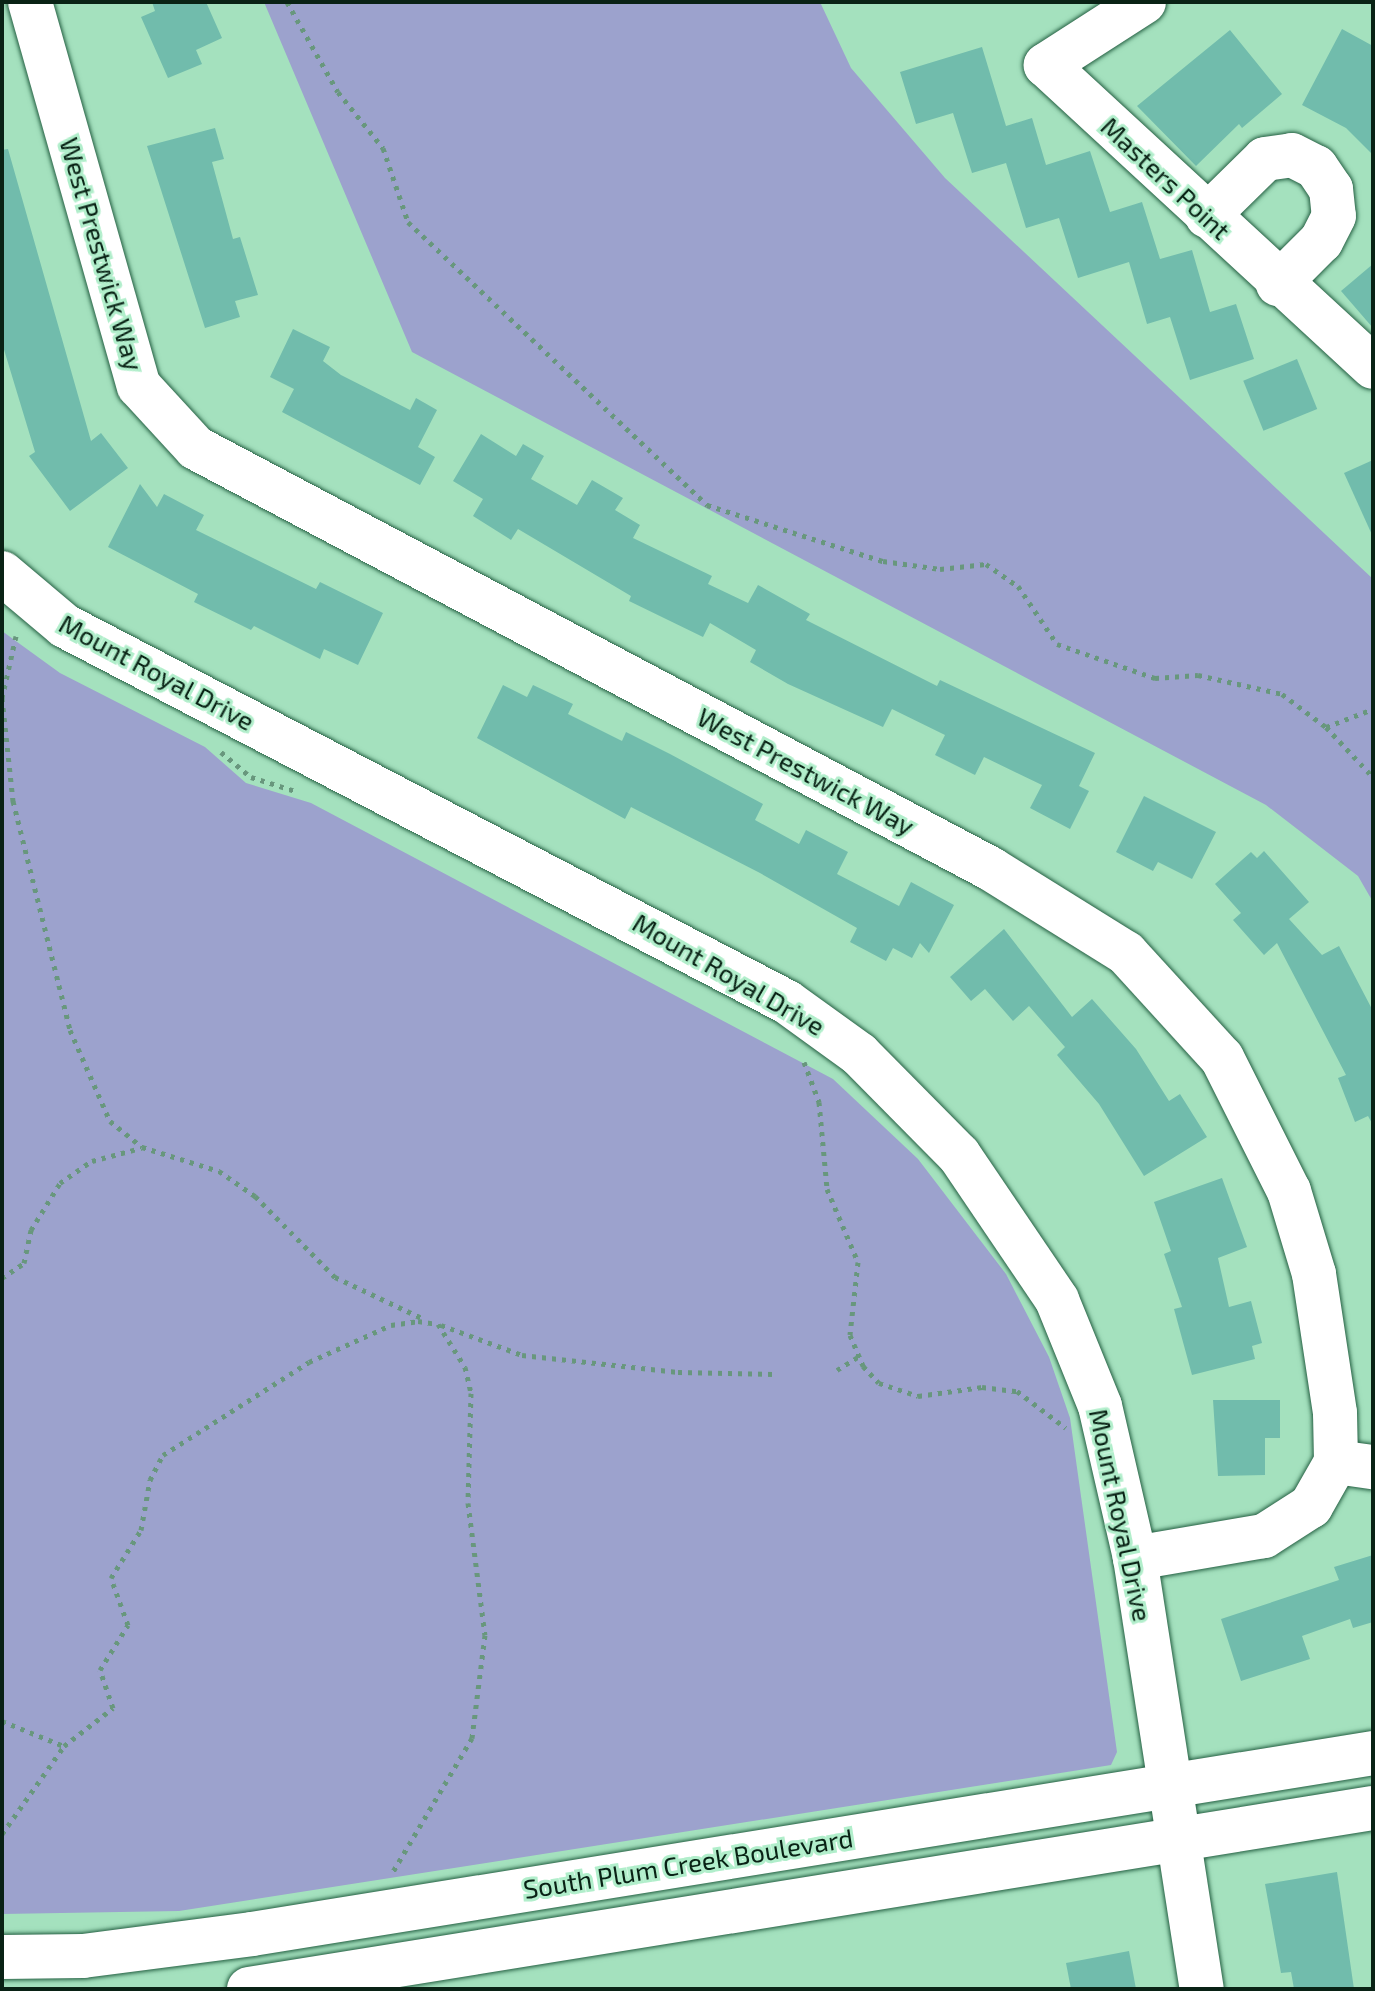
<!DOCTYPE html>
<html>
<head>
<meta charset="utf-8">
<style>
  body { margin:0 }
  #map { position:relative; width:1375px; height:1991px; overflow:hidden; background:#a4e1be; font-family:"Exo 2",sans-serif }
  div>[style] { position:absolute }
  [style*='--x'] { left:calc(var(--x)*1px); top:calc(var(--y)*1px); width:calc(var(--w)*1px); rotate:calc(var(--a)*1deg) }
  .green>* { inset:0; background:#9ca2cd }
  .building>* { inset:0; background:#71bcac; transform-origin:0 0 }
  .path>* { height:5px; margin-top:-2.5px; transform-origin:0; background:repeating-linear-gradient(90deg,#68977d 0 4px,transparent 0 10px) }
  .roads { filter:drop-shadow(0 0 2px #256043) drop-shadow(0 0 2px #256043) }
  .minor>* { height:44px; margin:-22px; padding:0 22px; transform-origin:22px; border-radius:22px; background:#fff }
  span { translate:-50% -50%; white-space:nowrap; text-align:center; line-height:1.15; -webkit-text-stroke:6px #b1eecb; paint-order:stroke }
  .street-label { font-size:26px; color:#092215 }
  .frame { position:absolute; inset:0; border:4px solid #092215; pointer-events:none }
</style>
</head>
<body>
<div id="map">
  <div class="green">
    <div style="clip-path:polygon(264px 2px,820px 2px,851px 68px,945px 178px,1373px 579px,1373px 902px,1358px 876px,1266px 805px,412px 352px)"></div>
    <div style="clip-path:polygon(2px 631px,60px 673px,205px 747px,246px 783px,311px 803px,833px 1079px,918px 1159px,1006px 1274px,1049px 1357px,1070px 1418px,1117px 1752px,1111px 1765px,179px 1911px,2px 1914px)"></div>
  </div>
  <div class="building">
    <div style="clip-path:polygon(152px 2px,206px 2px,222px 38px,196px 50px,202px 64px,168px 78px,141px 17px,155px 11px)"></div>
    <div style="clip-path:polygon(1342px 29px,1373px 46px,1373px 155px,1346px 128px,1302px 105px)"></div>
    <div style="clip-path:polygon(1230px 30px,1282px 94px,1242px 128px,1239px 124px,1196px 166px,1137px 106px)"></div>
    <div style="clip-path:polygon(982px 47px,1006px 126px,1032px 118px,1046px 165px,1090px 151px,1110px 212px,1142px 202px,1160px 259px,1192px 250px,1210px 312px,1236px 304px,1254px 359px,1190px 380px,1170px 317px,1147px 324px,1129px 262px,1078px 278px,1059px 218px,1026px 228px,1006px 163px,972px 173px,953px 113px,916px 124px,900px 72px)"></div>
    <div style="clip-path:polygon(215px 128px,224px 159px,212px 162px,233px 239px,240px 237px,258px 295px,235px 301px,240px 317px,205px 328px,147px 146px)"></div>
    <div style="clip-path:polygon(8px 149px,91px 441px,101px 433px,128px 468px,70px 511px,29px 456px,35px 452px,2px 343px,2px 150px)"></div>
    <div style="clip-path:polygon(1373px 264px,1373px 328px,1341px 291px)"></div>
    <div style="clip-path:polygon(293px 329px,330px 347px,323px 361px,341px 375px,410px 410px,416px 398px,437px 410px,418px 447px,435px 457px,420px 485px,282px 412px,294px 389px,270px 377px)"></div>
    <div style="left:1297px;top:359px;width:54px;height:58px;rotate:68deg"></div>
    <div style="clip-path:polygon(481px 434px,516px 456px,523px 444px,544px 456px,531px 479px,577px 505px,592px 480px,623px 498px,615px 510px,640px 525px,633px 538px,712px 576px,708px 584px,748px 603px,758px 585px,810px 614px,806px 620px,937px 686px,940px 680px,1095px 753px,1079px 786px,1089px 791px,1070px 829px,1030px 808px,1042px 785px,984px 757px,975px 775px,935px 755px,945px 735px,892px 709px,883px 727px,788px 684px,750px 662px,756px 650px,710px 623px,703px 637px,629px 601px,631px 596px,518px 529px,511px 540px,473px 516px,483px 499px,453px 481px)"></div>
    <div style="clip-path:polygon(1373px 460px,1373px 537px,1344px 473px)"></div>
    <div style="clip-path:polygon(140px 484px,157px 507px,164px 494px,204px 515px,196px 530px,316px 589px,320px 582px,383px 613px,358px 665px,324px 649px,320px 659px,254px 626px,251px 630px,194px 602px,198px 594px,108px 547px)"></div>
    <div style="clip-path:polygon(503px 685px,527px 697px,533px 685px,573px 704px,568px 714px,622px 741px,626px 732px,670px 754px,763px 804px,755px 820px,799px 844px,806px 830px,848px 852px,837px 874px,899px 906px,911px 882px,954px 905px,929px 953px,920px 943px,912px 958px,893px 948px,886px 961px,850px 942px,857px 928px,760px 873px,631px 807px,625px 819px,477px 738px)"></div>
    <div style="clip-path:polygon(1144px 796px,1216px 832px,1192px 879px,1158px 862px,1153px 871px,1116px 852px)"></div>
    <div style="clip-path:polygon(1264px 851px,1309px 902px,1289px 919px,1322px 955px,1339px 946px,1373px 1011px,1373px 1125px,1368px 1116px,1355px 1122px,1338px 1078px,1346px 1075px,1277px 943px,1264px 955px,1233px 920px,1241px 913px,1215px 884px,1251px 852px,1257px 858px)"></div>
    <div style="clip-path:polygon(1004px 929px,1072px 1017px,1092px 999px,1136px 1049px,1169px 1101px,1180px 1094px,1207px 1137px,1144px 1176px,1099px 1104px,1057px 1055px,1065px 1047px,1029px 1006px,1013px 1021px,985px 989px,971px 1001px,950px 977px)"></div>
    <div style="clip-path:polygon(1222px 1178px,1247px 1247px,1218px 1258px,1229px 1307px,1251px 1301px,1262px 1343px,1252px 1346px,1255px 1359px,1192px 1375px,1174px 1309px,1182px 1307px,1164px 1254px,1171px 1251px,1154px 1202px)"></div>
    <div style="clip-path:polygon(1213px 1400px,1280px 1400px,1280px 1438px,1265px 1438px,1265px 1475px,1218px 1476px)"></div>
    <div style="clip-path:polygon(1373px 1555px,1373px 1622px,1353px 1628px,1350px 1619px,1302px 1636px,1310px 1659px,1241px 1681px,1221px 1619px,1339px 1580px,1334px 1567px)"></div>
    <div style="clip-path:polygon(1337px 1872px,1354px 1989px,1294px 1989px,1291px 1972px,1281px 1973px,1265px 1884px)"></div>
    <div style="clip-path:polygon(1129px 1951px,1136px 1989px,1071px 1989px,1066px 1963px)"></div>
  </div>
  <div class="path">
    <div style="--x:287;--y:2;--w:103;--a:60.5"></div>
    <div style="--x:338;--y:92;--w:72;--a:51.2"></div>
    <div style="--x:383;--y:148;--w:78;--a:71.3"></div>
    <div style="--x:408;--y:222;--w:412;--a:43.4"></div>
    <div style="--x:707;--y:505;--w:185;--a:17.7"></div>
    <div style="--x:883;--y:561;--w:58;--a:8"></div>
    <div style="--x:940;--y:569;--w:46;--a:-6.2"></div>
    <div style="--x:986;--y:564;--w:39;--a:35"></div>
    <div style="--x:1018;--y:586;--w:70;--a:56.1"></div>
    <div style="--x:1057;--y:644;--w:104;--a:19.1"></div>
    <div style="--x:1155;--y:678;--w:43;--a:-4"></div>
    <div style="--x:1198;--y:675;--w:86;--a:12.7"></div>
    <div style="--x:1282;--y:694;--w:55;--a:36.9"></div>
    <div style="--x:1326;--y:727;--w:69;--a:46.8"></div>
    <div style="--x:16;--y:636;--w:64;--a:102.7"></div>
    <div style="--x:2;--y:698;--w:104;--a:83.9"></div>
    <div style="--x:13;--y:801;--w:236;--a:76"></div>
    <div style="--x:70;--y:1030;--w:99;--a:66.3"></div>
    <div style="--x:110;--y:1121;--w:41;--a:39.1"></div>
    <div style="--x:142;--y:1147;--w:81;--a:17.3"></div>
    <div style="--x:219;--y:1171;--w:44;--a:34.8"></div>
    <div style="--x:255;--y:1196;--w:114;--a:45.4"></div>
    <div style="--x:335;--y:1277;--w:98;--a:25.3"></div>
    <div style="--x:1326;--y:727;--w:50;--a:-21"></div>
    <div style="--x:221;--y:752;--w:39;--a:40"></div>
    <div style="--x:251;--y:777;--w:46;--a:17.7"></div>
    <div style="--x:804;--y:1062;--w:43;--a:69.4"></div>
    <div style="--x:819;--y:1102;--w:87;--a:84.7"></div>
    <div style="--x:827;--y:1189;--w:79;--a:67"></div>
    <div style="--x:858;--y:1262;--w:73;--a:96.3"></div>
    <div style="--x:850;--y:1335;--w:34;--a:67"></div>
    <div style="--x:863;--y:1366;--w:23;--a:47"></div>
    <div style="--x:879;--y:1383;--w:41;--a:18.4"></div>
    <div style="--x:918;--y:1396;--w:65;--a:-8"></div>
    <div style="--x:982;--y:1387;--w:35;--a:7"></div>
    <div style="--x:1017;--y:1391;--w:61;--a:37.1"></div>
    <div style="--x:2;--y:1278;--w:27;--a:-34"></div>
    <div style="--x:24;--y:1263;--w:34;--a:-78"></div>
    <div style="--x:31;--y:1230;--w:55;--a:-58.3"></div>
    <div style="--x:60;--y:1183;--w:39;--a:-35"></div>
    <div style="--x:92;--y:1161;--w:51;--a:-14.9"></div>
    <div style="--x:441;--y:1325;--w:86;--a:20.3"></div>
    <div style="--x:522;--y:1355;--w:157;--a:6.2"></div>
    <div style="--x:678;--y:1372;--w:95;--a:1.2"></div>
    <div style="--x:837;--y:1370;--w:25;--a:-32"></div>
    <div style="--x:2;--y:1721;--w:67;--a:22"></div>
    <div style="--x:2;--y:1834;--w:108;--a:-54.8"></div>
    <div style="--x:64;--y:1746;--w:62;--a:-37.8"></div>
    <div style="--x:113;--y:1708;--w:40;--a:-108.9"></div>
    <div style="--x:100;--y:1670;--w:53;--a:-58.1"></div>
    <div style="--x:128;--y:1625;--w:50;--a:-109.9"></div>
    <div style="--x:111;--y:1578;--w:57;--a:-58"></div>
    <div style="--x:141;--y:1530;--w:51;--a:-79.8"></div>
    <div style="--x:150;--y:1480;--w:28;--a:-63"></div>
    <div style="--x:163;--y:1455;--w:173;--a:-32.5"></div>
    <div style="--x:309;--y:1362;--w:90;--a:-24.3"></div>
    <div style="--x:391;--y:1325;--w:27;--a:-8"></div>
    <div style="--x:418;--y:1321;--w:20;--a:9"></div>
    <div style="--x:438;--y:1324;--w:51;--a:57.9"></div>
    <div style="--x:465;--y:1367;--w:27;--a:77"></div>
    <div style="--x:471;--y:1393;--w:110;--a:91.6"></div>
    <div style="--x:468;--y:1503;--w:133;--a:82.7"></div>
    <div style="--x:485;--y:1635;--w:104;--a:97.2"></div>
    <div style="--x:472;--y:1738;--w:159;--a:120.6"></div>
  </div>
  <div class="roads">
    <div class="minor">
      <div style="--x:30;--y:2;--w:399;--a:74.2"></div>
      <div style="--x:139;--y:386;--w:84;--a:47.4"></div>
      <div style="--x:196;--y:448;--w:900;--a:27.9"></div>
      <div style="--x:991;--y:869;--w:159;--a:31.9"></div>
      <div style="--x:1126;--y:953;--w:142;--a:47.6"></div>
      <div style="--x:1222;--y:1058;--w:149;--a:63.3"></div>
      <div style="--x:1289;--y:1191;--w:87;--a:73.2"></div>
      <div style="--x:1314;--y:1274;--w:141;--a:81.4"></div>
      <div style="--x:1335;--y:1413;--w:49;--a:88.8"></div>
      <div style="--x:1336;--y:1462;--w:51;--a:119.6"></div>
      <div style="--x:1311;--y:1506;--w:56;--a:147.4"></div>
      <div style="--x:1264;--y:1536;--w:131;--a:170.3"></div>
      <div style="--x:1144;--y:2;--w:117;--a:147.3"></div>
      <div style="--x:1046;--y:65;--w:445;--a:42.7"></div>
      <div style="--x:1207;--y:216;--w:81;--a:-44.5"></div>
      <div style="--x:1265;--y:159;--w:27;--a:-8"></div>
      <div style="--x:1292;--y:155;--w:27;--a:27"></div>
      <div style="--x:1316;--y:167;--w:27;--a:56"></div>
      <div style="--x:1331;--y:189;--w:27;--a:84"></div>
      <div style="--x:1334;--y:216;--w:28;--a:117"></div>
      <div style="--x:1321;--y:241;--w:61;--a:135"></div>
      <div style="--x:2;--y:573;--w:82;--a:40.1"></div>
      <div style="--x:65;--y:626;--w:814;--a:27.51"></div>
      <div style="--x:787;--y:1002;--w:89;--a:35.8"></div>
      <div style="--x:859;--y:1054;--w:142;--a:45.3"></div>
      <div style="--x:959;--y:1155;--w:175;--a:55.9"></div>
      <div style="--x:1057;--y:1300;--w:114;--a:67.9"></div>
      <div style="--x:1100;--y:1406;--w:156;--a:77"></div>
      <div style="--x:1135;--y:1558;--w:436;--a:81.2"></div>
      <div style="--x:1336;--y:1462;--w:37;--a:8"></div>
      <div style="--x:2;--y:1957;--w:81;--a:-0.7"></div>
      <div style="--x:83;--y:1956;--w:170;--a:-7.4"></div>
      <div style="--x:252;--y:1934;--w:1136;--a:-9.17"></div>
      <div style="--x:249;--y:1989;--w:1138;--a:-9.15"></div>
    </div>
  </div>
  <div class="street-label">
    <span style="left:1166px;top:178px;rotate:43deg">Masters Point</span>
    <span style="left:102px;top:254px;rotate:74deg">West Prestwick Way</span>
    <span style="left:157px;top:672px;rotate:28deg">Mount Royal Drive</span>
    <span style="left:806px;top:771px;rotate:28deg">West Prestwick Way</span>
    <span style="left:729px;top:974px;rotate:30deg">Mount Royal Drive</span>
    <span style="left:1121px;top:1515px;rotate:78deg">Mount Royal Drive</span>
    <span style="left:688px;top:1863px;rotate:-9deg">South Plum Creek Boulevard</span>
  </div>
  <div class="frame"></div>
</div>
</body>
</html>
